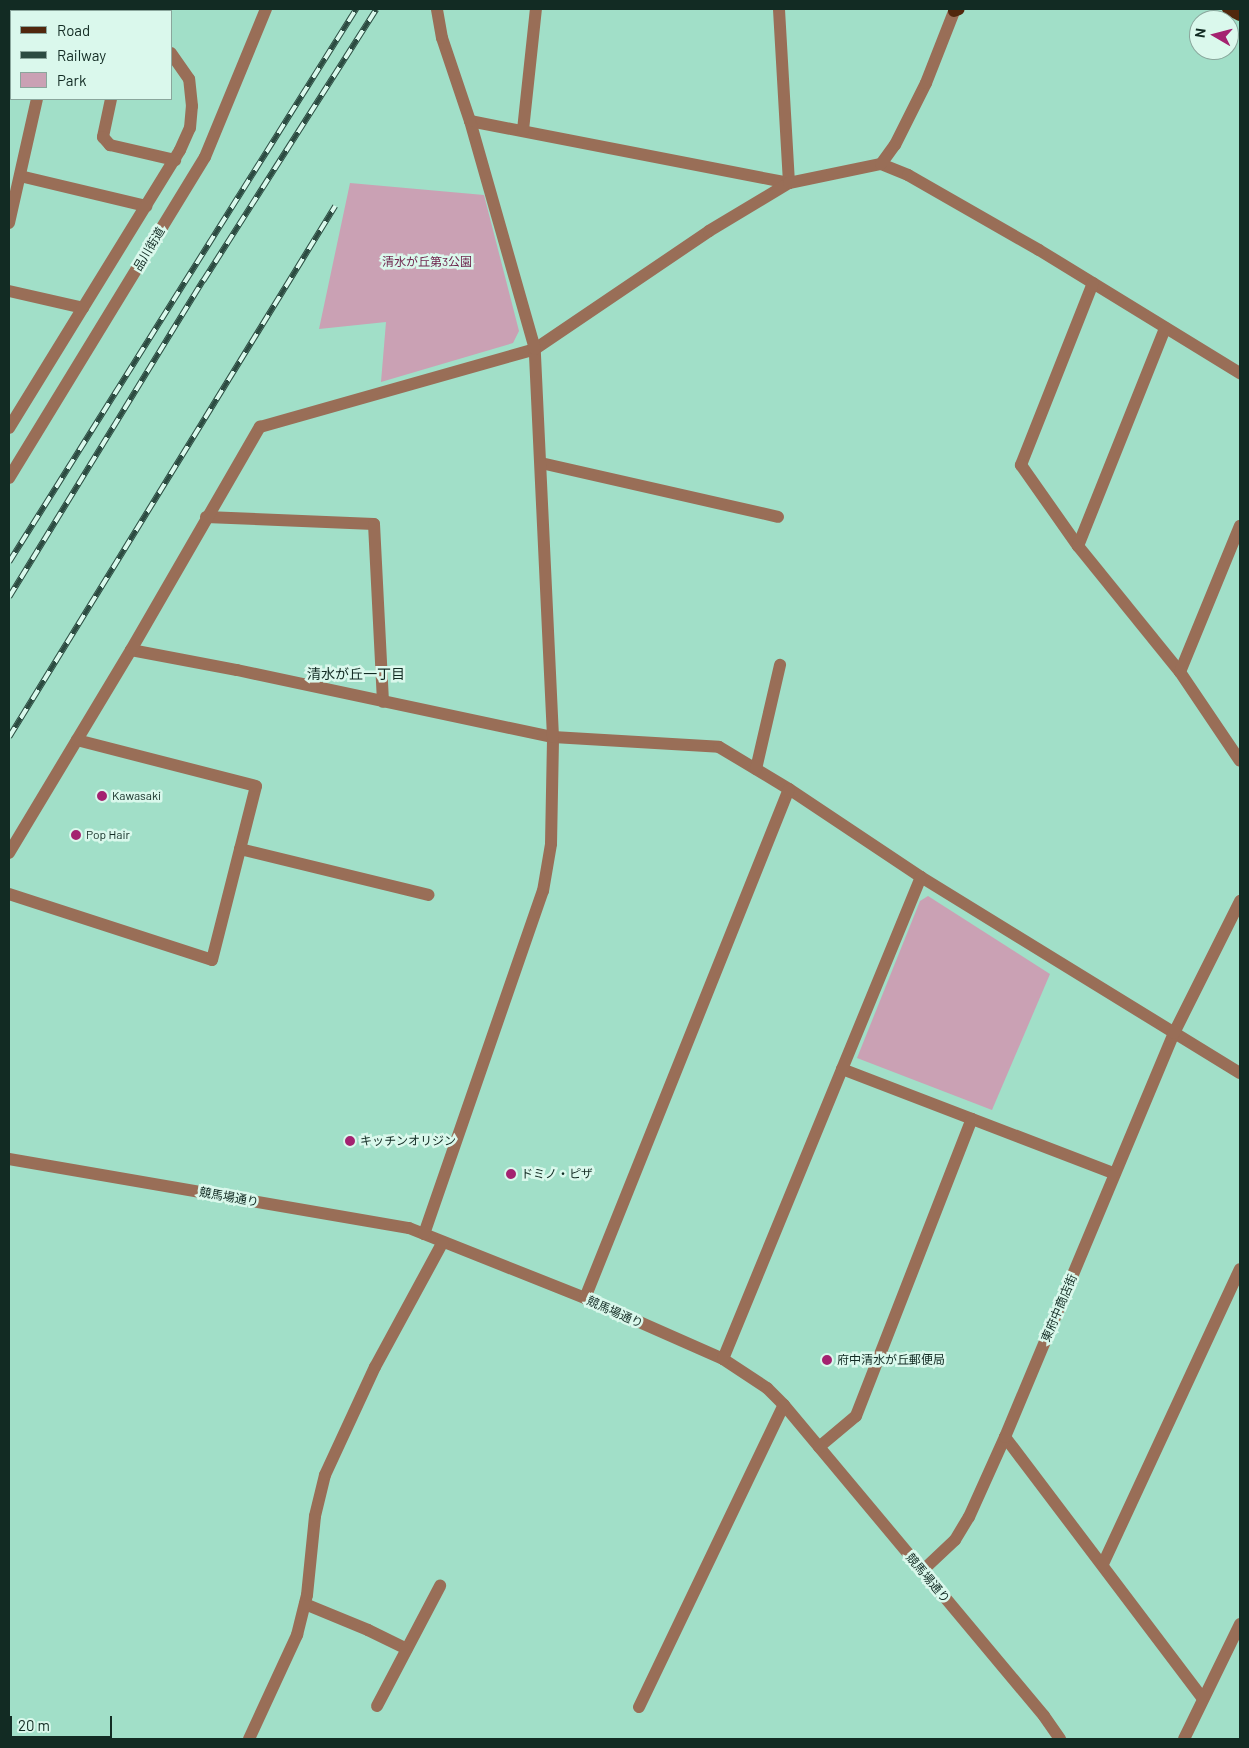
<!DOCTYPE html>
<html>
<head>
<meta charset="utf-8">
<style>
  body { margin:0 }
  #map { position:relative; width:1249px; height:1748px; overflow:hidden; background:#a1dfc8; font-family:Barlow,"Noto Sans JP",sans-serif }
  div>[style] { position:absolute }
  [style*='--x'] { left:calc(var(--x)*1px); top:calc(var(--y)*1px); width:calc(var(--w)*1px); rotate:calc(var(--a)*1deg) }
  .green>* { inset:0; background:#caa1b4 }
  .minor>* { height:12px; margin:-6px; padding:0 6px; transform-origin:6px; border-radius:6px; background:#996e57 }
  .major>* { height:12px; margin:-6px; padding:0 6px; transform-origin:6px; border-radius:6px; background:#51270d }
  .rail>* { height:5.5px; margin-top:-2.75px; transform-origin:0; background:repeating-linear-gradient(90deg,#daf8ec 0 11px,#2c4b41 0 22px); box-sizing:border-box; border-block:1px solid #2c4b41 }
  .dots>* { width:14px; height:14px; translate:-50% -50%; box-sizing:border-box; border:2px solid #daf8ec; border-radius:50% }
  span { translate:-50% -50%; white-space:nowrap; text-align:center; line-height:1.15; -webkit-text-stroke:5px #daf8ec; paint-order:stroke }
  .street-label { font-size:12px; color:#122b23 }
  .park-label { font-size:12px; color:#6f264e }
  .poi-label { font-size:12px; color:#122b23 }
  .left { translate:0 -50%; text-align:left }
  .neighbourhood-label { font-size:14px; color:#122b23 }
  .frame { position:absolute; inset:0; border:10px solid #122b23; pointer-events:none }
  .legend { position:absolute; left:10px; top:10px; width:162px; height:90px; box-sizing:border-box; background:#daf8ec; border:1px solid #8aa69c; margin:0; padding:6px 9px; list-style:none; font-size:15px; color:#122b23 }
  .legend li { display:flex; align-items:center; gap:10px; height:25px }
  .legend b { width:25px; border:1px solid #8aa69c }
  .north { position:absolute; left:1189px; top:10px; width:50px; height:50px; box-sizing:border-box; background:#daf8ec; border:1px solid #8aa69c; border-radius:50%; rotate:278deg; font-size:14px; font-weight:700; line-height:20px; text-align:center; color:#122b23 }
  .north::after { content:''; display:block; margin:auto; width:18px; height:22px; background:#a42270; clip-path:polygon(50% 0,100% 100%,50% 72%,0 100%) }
  .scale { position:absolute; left:10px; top:1716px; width:102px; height:22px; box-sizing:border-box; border:2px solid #122b23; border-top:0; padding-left:6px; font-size:15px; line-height:18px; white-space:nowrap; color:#122b23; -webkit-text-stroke:4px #daf8ec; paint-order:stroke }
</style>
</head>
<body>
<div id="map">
  <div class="green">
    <div style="clip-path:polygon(350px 183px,484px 195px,519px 331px,513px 343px,381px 382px,386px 322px,319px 329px)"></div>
    <div style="clip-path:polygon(928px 896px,1050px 974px,992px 1110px,857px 1058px,920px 901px)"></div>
  </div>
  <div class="minor">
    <div style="--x:27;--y:9;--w:10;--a:11"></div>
    <div style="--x:111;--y:99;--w:39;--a:102"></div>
    <div style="--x:103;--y:137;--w:11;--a:49"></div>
    <div style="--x:110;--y:145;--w:67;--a:13"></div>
    <div style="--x:470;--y:121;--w:325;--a:11"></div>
    <div style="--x:789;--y:183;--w:174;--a:-93.3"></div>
    <div style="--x:523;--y:130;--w:122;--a:-83.9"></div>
    <div style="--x:881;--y:164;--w:29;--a:22"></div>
    <div style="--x:908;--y:175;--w:151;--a:29.8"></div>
    <div style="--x:1039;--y:250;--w:236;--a:31.5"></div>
    <div style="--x:20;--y:176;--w:130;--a:13.4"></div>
    <div style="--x:9;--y:223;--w:127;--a:-77.3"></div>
    <div style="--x:1093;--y:283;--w:196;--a:111.6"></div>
    <div style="--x:1021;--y:465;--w:99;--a:54.9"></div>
    <div style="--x:1078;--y:546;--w:162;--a:51"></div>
    <div style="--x:1180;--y:672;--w:107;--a:56"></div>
    <div style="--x:9;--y:291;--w:76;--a:12.9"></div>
    <div style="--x:9;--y:428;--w:326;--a:-58.4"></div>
    <div style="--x:180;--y:150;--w:24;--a:-66"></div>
    <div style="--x:190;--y:128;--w:22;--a:-85"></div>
    <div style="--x:192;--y:106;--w:27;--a:-96"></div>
    <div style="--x:189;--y:79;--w:32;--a:-125"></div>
    <div style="--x:541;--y:463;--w:243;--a:12.8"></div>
    <div style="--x:9;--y:478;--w:376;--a:-58.6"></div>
    <div style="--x:205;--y:157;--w:160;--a:-67.6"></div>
    <div style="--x:206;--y:517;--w:168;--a:2.4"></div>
    <div style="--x:374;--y:524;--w:178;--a:87.1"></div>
    <div style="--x:1078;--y:546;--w:235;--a:-68.2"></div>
    <div style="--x:131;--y:650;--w:108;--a:10.7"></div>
    <div style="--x:237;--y:670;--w:323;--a:12"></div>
    <div style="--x:553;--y:737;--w:166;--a:3.4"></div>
    <div style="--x:719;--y:747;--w:82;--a:31"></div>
    <div style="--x:789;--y:789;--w:159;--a:33.7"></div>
    <div style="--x:921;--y:877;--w:374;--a:31.6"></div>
    <div style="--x:1180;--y:672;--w:158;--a:-67.7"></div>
    <div style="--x:756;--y:769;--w:107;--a:-77"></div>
    <div style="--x:240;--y:849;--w:194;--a:13.7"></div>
    <div style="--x:9;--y:853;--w:237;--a:-59"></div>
    <div style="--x:131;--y:650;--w:258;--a:-60"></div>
    <div style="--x:260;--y:427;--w:286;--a:-15.8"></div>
    <div style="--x:535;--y:349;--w:210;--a:-34.1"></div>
    <div style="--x:709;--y:231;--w:93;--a:-31"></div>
    <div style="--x:789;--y:183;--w:94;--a:-11.7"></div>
    <div style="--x:881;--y:164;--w:24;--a:-54"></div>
    <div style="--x:895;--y:145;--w:69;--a:-63.4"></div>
    <div style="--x:926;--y:83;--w:79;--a:-68.6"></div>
    <div style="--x:9;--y:894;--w:213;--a:18"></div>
    <div style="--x:212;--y:960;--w:179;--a:-75.8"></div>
    <div style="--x:256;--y:786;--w:185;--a:-165.6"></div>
    <div style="--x:842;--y:1069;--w:292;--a:21"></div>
    <div style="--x:9;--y:1159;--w:406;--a:9.8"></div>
    <div style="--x:409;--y:1228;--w:189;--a:21.7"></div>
    <div style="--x:585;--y:1298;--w:151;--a:23.8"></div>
    <div style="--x:723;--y:1359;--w:53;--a:33.4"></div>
    <div style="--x:767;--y:1388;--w:24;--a:45"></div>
    <div style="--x:784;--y:1405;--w:405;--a:50.1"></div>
    <div style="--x:1044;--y:1716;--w:28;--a:55"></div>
    <div style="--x:424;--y:1234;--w:363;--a:-70.9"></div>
    <div style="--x:543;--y:891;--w:48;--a:-80.3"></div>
    <div style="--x:551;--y:844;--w:107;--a:-88.9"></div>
    <div style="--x:553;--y:737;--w:388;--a:-92.7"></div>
    <div style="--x:535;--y:349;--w:237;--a:-105.9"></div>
    <div style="--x:470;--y:121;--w:88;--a:-108.6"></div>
    <div style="--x:442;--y:38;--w:29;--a:-100"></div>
    <div style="--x:585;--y:1298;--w:548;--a:-68.16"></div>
    <div style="--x:723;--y:1359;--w:521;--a:-67.67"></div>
    <div style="--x:1005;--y:1437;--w:328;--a:52.9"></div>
    <div style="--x:819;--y:1447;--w:48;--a:-40"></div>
    <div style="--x:856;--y:1416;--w:319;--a:-68.7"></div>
    <div style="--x:1103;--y:1564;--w:325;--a:-65.1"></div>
    <div style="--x:922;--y:1571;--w:45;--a:-43.2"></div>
    <div style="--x:955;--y:1540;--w:27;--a:-59"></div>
    <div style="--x:969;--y:1517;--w:88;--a:-65.8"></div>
    <div style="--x:1005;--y:1437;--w:438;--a:-67.3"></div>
    <div style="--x:1174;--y:1033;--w:148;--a:-63.4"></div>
    <div style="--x:305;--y:1604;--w:68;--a:22.4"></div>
    <div style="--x:368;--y:1630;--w:43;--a:26"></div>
    <div style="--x:377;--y:1706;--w:136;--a:-62.3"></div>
    <div style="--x:639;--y:1707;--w:335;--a:-64.4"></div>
    <div style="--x:249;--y:1739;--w:115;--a:-65.2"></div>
    <div style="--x:297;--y:1635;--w:41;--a:-76"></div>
    <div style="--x:307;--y:1595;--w:79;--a:-84.2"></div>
    <div style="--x:315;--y:1516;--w:42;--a:-76.3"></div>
    <div style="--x:325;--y:1475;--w:119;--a:-65.2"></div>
    <div style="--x:375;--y:1367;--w:142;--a:-61.5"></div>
    <div style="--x:1184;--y:1739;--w:128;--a:-64"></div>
  </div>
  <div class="major">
    <div style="--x:1228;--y:9;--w:13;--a:27"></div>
    <div style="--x:954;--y:11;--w:5;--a:-22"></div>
  </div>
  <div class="rail">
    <div style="--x:9;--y:562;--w:653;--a:-57.89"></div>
    <div style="--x:9;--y:597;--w:371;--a:-58.5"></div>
    <div style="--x:203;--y:281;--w:322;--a:-57.5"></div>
    <div style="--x:9;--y:737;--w:623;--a:-58.45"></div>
  </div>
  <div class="dots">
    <div style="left:102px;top:796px;background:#a42270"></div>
    <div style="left:76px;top:835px;background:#a42270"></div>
    <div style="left:350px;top:1141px;background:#a42270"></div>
    <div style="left:511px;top:1174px;background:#a42270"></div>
    <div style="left:827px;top:1360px;background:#a42270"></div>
  </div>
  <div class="street-label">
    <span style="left:149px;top:249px;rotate:-59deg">品川街道</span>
    <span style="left:229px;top:1197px;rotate:10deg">競馬場通り</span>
    <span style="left:1059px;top:1308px;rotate:-67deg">東府中商店街</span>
    <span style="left:615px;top:1312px;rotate:24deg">競馬場通り</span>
    <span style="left:928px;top:1578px;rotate:50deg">競馬場通り</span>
  </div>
  <div class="park-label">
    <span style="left:427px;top:262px">清水が丘第3公園</span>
  </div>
  <div class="poi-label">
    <span class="left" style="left:112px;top:796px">Kawasaki</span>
    <span class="left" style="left:86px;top:835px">Pop Hair</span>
    <span class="left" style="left:360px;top:1141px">キッチンオリジン</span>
    <span class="left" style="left:521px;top:1174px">ドミノ・ピザ</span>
    <span class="left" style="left:837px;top:1360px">府中清水が丘郵便局</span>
  </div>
  <div class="neighbourhood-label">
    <span style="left:356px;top:674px">清水が丘一丁目</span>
  </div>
  <div class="frame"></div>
  <ul class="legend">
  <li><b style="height:6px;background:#51270d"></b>Road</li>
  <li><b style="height:6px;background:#2c4b41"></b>Railway</li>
  <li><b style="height:14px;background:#caa1b4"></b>Park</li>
  </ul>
  <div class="north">N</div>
  <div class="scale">20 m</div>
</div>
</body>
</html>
